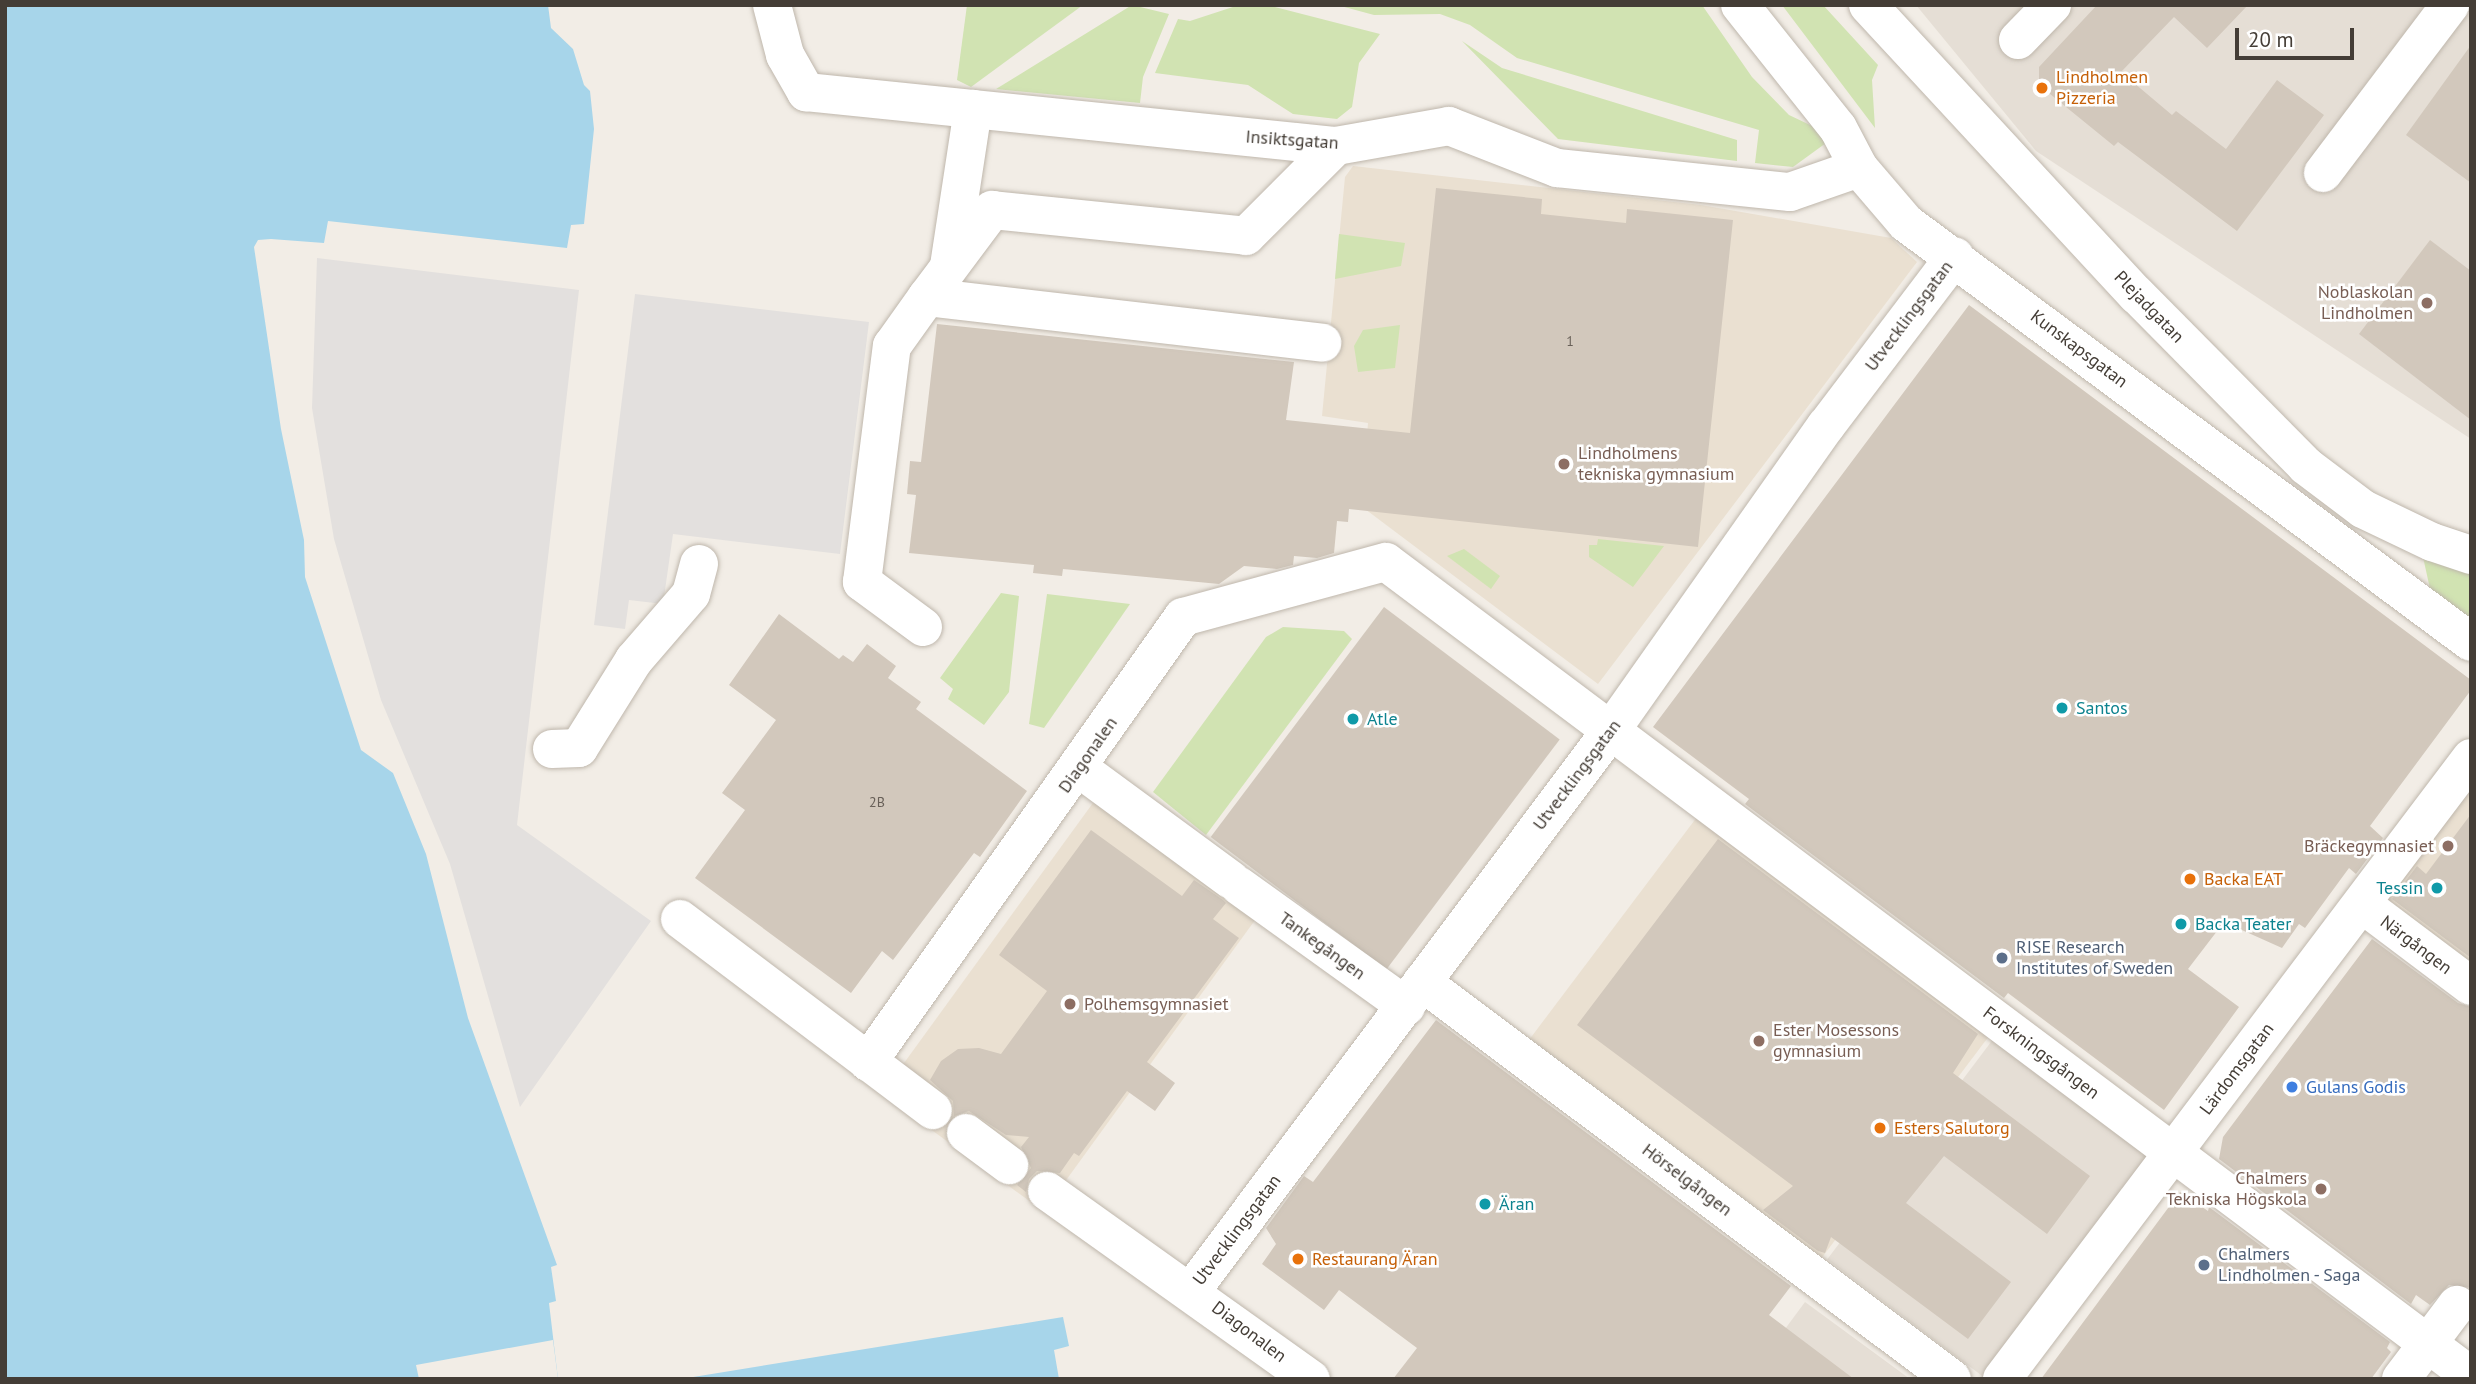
<!DOCTYPE html>
<html>
<head>
<meta charset="utf-8">
<style>
  body { margin:0 }
  #map { position:relative; width:2476px; height:1384px; overflow:hidden; background:#f2ede6; font-family:"PT Sans",sans-serif }
  div>[style] { position:absolute }
  [style*='--x'] { left:calc(var(--x)*1px); top:calc(var(--y)*1px); width:calc(var(--w)*1px); rotate:calc(var(--a)*1deg) }
  .residential>* { inset:0; background:#e5ded5; transform-origin:0 0 }
  .education>* { inset:0; background:#eae0d1; transform-origin:0 0 }
  .green>* { inset:0; background:#d1e3b2 }
  .parking>* { inset:0; background:#e3e0de }
  .water>* { inset:0; background:#a7d5ea }
  .pier>* { inset:0; background:#f2ede6 }
  .building>* { inset:0; background:#d2c8bc; transform-origin:0 0 }
  .roads { filter:drop-shadow(0 0 2px #bfb7ac) drop-shadow(0 0 2px #bfb7ac) }
  .minor>* { height:38px; margin:-19px; padding:0 19px; transform-origin:19px; border-radius:19px; background:#fff }
  .dots>* { width:19px; height:19px; translate:-50% -50%; box-sizing:border-box; border:4px solid #fff; border-radius:50% }
  span { translate:-50% -50%; white-space:nowrap; text-align:center; line-height:1.15; -webkit-text-stroke:5px #fff; paint-order:stroke }
  .number-label { font-size:14px; color:#686058 }
  .number-label span { -webkit-text-stroke-width:0 }
  .food-label { font-size:18px; color:#c56008 }
  .left { translate:0 -50%; text-align:left }
  .street-label { font-size:18px; color:#443d36 }
  .education-label { font-size:18px; color:#785e54 }
  .right { translate:-100% -50%; text-align:right }
  .culture-label { font-size:18px; color:#0d838f }
  .service-label { font-size:18px; color:#4e5e75 }
  .shop-label { font-size:18px; color:#366cbe }
  .frame { position:absolute; inset:0; border:7px solid #443d36; pointer-events:none }
  .scale { position:absolute; left:2235px; top:28px; width:119px; height:32px; box-sizing:border-box; border:4px solid #443d36; border-top:0; padding-left:9px; font-size:21px; line-height:24px; white-space:nowrap; color:#443d36; -webkit-text-stroke:5px #fff; paint-order:stroke }
</style>
</head>
<body>
<div id="map">
  <div class="residential">
    <div style="clip-path:polygon(1916px 5px,2471px 5px,2471px 439px,2036px 151px)"></div>
    <div style="left:1994px;top:1038px;width:197px;height:277px;rotate:37deg"></div>
    <div style="clip-path:polygon(1805px 1302px,1910px 1379px,1748px 1379px)"></div>
  </div>
  <div class="education">
    <div style="clip-path:polygon(1353px 166px,1701px 205px,1891px 238px,1917px 262px,1598px 684px,1361px 506px,1368px 423px,1322px 416px,1345px 177px)"></div>
    <div style="clip-path:polygon(2471px 785px,2471px 975px,2379px 907px)"></div>
    <div style="left:1098px;top:796px;width:200px;height:368px;rotate:36deg"></div>
    <div style="left:1697px;top:817px;width:365px;height:287px;rotate:37deg"></div>
  </div>
  <div class="green">
    <div style="clip-path:polygon(967px 5px,1083px 5px,971px 87px,957px 80px)"></div>
    <div style="clip-path:polygon(1132px 5px,1169px 14px,1143px 77px,1140px 103px,996px 89px)"></div>
    <div style="clip-path:polygon(1239px 5px,1267px 5px,1380px 34px,1359px 63px,1352px 107px,1337px 119px,1293px 114px,1248px 85px,1155px 73px,1178px 19px,1190px 21px)"></div>
    <div style="clip-path:polygon(1337px 5px,1702px 5px,1752px 77px,1789px 115px,1827px 133px,1826px 143px,1793px 167px,1755px 163px,1759px 130px,1517px 58px,1470px 25px,1440px 14px,1374px 15px)"></div>
    <div style="clip-path:polygon(1782px 5px,1823px 5px,1878px 65px,1872px 80px,1875px 128px)"></div>
    <div style="clip-path:polygon(1462px 41px,1502px 68px,1737px 140px,1737px 161px,1558px 139px)"></div>
    <div style="clip-path:polygon(1339px 234px,1405px 243px,1401px 266px,1335px 279px)"></div>
    <div style="clip-path:polygon(1400px 325px,1395px 368px,1358px 372px,1354px 346px,1363px 330px)"></div>
    <div style="clip-path:polygon(1598px 539px,1664px 546px,1633px 587px,1589px 557px,1589px 545px,1597px 545px)"></div>
    <div style="clip-path:polygon(1464px 549px,1500px 576px,1491px 589px,1447px 556px)"></div>
    <div style="clip-path:polygon(2423px 557px,2471px 571px,2471px 620px,2430px 589px)"></div>
    <div style="clip-path:polygon(1001px 593px,1019px 596px,1009px 692px,984px 725px,948px 699px,953px 689px,940px 678px)"></div>
    <div style="clip-path:polygon(1047px 594px,1130px 604px,1044px 728px,1029px 724px)"></div>
    <div style="clip-path:polygon(1283px 627px,1344px 631px,1352px 639px,1206px 835px,1153px 792px,1266px 637px)"></div>
  </div>
  <div class="parking">
    <div style="clip-path:polygon(317px 258px,579px 290px,517px 825px,651px 921px,520px 1107px,450px 864px,381px 700px,334px 539px,312px 408px)"></div>
    <div style="clip-path:polygon(635px 294px,869px 322px,840px 554px,673px 534px,663px 604px,629px 600px,625px 629px,594px 625px)"></div>
  </div>
  <div class="water">
    <div style="clip-path:polygon(5px 5px,548px 5px,551px 28px,573px 49px,584px 85px,590px 91px,594px 129px,584px 224px,571px 225px,567px 248px,328px 221px,324px 243px,271px 239px,258px 240px,254px 247px,281px 429px,304px 540px,305px 577px,361px 750px,393px 773px,426px 854px,468px 1018px,557px 1265px,551px 1267px,556px 1301px,549px 1303px,558px 1379px,5px 1379px)"></div>
    <div style="clip-path:polygon(1063px 1317px,1069px 1346px,1054px 1350px,1059px 1379px,681px 1379px)"></div>
  </div>
  <div class="pier">
    <div style="clip-path:polygon(553px 1340px,558px 1379px,419px 1379px,416px 1365px)"></div>
  </div>
  <div class="building">
    <div style="clip-path:polygon(2097px 5px,2248px 5px,2207px 48px,2174px 17px,2121px 72px,2172px 115px,2176px 111px,2226px 149px,2277px 80px,2324px 115px,2237px 231px,2118px 142px,2114px 146px,2039px 85px,2039px 67px)"></div>
    <div style="clip-path:polygon(2471px 45px,2471px 183px,2406px 135px)"></div>
    <div style="clip-path:polygon(1436px 188px,1542px 199px,1541px 214px,1626px 223px,1627px 209px,1733px 220px,1698px 547px,1349px 509px,1348px 522px,1337px 521px,1334px 553px,1317px 558px,1294px 556px,1293px 565px,1277px 569px,1244px 566px,1219px 584px,1063px 569px,1062px 576px,1033px 573px,1034px 565px,909px 553px,916px 495px,907px 494px,910px 461px,921px 462px,937px 324px,1294px 362px,1286px 420px,1410px 433px)"></div>
    <div style="clip-path:polygon(2430px 240px,2471px 271px,2471px 420px,2359px 334px)"></div>
    <div style="clip-path:polygon(1969px 305px,2471px 680px,2471px 690px,2370px 826px,2383px 838px,2356px 874px,2349px 868px,2305px 928px,2299px 924px,2282px 948px,2224px 922px,2188px 969px,2239px 1007px,2164px 1110px,2008px 993px,2004px 998px,1745px 804px,1749px 799px,1653px 727px)"></div>
    <div style="left:1384px;top:607px;width:220px;height:288px;rotate:37deg"></div>
    <div style="clip-path:polygon(779px 614px,839px 659px,843px 655px,853px 662px,867px 644px,896px 666px,888px 678px,921px 702px,916px 709px,1027px 791px,980px 857px,974px 853px,893px 960px,882px 951px,851px 993px,695px 878px,745px 810px,722px 793px,776px 720px,729px 685px)"></div>
    <div style="clip-path:polygon(2471px 814px,2471px 958px,2392px 899px,2417px 866px,2426px 874px)"></div>
    <div style="clip-path:polygon(1091px 830px,1182px 896px,1194px 880px,1223px 900px,1226px 903px,1213px 919px,1239px 938px,1147px 1062px,1175px 1083px,1155px 1111px,1127px 1091px,1079px 1156px,1074px 1153px,1060px 1173px,1037px 1171px,1029px 1179px,1026px 1192px,1017px 1185px,1031px 1168px,1021px 1147px,1029px 1137px,1006px 1135px,969px 1111px,954px 1116px,953px 1101px,930px 1080px,941px 1061px,958px 1049px,979px 1048px,1001px 1054px,1047px 991px,999px 955px)"></div>
    <div style="clip-path:polygon(1718px 839px,1978px 1034px,1953px 1073px,2090px 1176px,2047px 1234px,1944px 1156px,1906px 1203px,2011px 1282px,1968px 1339px,1831px 1237px,1825px 1253px,1818px 1251px,1763px 1210px,1793px 1186px,1577px 1025px)"></div>
    <div style="clip-path:polygon(2372px 939px,2458px 1003px,2471px 1007px,2471px 1288px,2449px 1285px,2430px 1305px,2416px 1295px,2411px 1304px,2219px 1159px,2223px 1137px)"></div>
    <div style="clip-path:polygon(1436px 1020px,1791px 1286px,1769px 1315px,1854px 1379px,1393px 1379px,1417px 1348px,1339px 1290px,1324px 1310px,1262px 1264px,1276px 1244px,1266px 1228px,1304px 1176px,1313px 1182px)"></div>
    <div style="clip-path:polygon(2180px 1192px,2208px 1211px,2209px 1207px,2390px 1342px,2387px 1348px,2391px 1352px,2371px 1379px,2041px 1379px)"></div>
  </div>
  <div class="roads">
    <div class="minor">
      <div style="--x:772;--y:5;--w:52;--a:75.4"></div>
      <div style="--x:785;--y:55;--w:43;--a:60.4"></div>
      <div style="--x:806;--y:92;--w:533;--a:5.82"></div>
      <div style="--x:1336;--y:146;--w:115;--a:-10"></div>
      <div style="--x:1449;--y:126;--w:116;--a:21.3"></div>
      <div style="--x:1557;--y:168;--w:234;--a:5.9"></div>
      <div style="--x:1790;--y:192;--w:73;--a:-19.2"></div>
      <div style="--x:1740;--y:5;--w:157;--a:51.5"></div>
      <div style="--x:1838;--y:128;--w:45;--a:62.3"></div>
      <div style="--x:1859;--y:168;--w:72;--a:49.5"></div>
      <div style="--x:1906;--y:223;--w:703;--a:36.56"></div>
      <div style="--x:1868;--y:5;--w:396;--a:47.2"></div>
      <div style="--x:2137;--y:295;--w:240;--a:45.3"></div>
      <div style="--x:2306;--y:466;--w:71;--a:37"></div>
      <div style="--x:2363;--y:509;--w:76;--a:25.6"></div>
      <div style="--x:2432;--y:542;--w:41;--a:18.4"></div>
      <div style="--x:2018;--y:40;--w:49;--a:-45.8"></div>
      <div style="--x:2323;--y:173;--w:211;--a:-52.9"></div>
      <div style="--x:949;--y:266;--w:159;--a:-81.3"></div>
      <div style="--x:927;--y:297;--w:109;--a:-53.2"></div>
      <div style="--x:992;--y:210;--w:255;--a:5.8"></div>
      <div style="--x:1246;--y:236;--w:127;--a:-45"></div>
      <div style="--x:923;--y:627;--w:76;--a:-143.6"></div>
      <div style="--x:862;--y:582;--w:238;--a:-82.8"></div>
      <div style="--x:892;--y:346;--w:60;--a:-54.5"></div>
      <div style="--x:927;--y:297;--w:398;--a:6.6"></div>
      <div style="--x:552;--y:749;--w:27;--a:-2"></div>
      <div style="--x:579;--y:748;--w:104;--a:-58"></div>
      <div style="--x:634;--y:660;--w:87;--a:-49.2"></div>
      <div style="--x:691;--y:594;--w:31;--a:-75"></div>
      <div style="--x:1080;--y:769;--w:187;--a:36.3"></div>
      <div style="--x:1239;--y:886;--w:206;--a:35.7"></div>
      <div style="--x:2362;--y:904;--w:136;--a:37"></div>
      <div style="--x:680;--y:919;--w:317;--a:37.1"></div>
      <div style="--x:1422;--y:982;--w:662;--a:36.84"></div>
      <div style="--x:868;--y:1062;--w:545;--a:-54.71"></div>
      <div style="--x:1183;--y:617;--w:210;--a:-15.2"></div>
      <div style="--x:1386;--y:562;--w:1356;--a:36.88"></div>
      <div style="--x:966;--y:1133;--w:54;--a:36.7"></div>
      <div style="--x:1047;--y:1191;--w:324;--a:35.5"></div>
      <div style="--x:1192;--y:1290;--w:701;--a:-53.18"></div>
      <div style="--x:1612;--y:729;--w:371;--a:-54.8"></div>
      <div style="--x:1826;--y:426;--w:213;--a:-52.8"></div>
      <div style="--x:2002;--y:1379;--w:778;--a:-52.94"></div>
      <div style="--x:2401;--y:1379;--w:93;--a:-52.9"></div>
    </div>
  </div>
  <div class="dots">
    <div style="left:2042px;top:88px;background:#e8710a"></div>
    <div style="left:2427px;top:303px;background:#8d6e63"></div>
    <div style="left:1564px;top:464px;background:#8d6e63"></div>
    <div style="left:2062px;top:708px;background:#0f9aa8"></div>
    <div style="left:1353px;top:719px;background:#0f9aa8"></div>
    <div style="left:2448px;top:846px;background:#8d6e63"></div>
    <div style="left:2190px;top:879px;background:#e8710a"></div>
    <div style="left:2437px;top:888px;background:#0f9aa8"></div>
    <div style="left:2181px;top:924px;background:#0f9aa8"></div>
    <div style="left:2002px;top:958px;background:#5c6f8a"></div>
    <div style="left:1070px;top:1004px;background:#8d6e63"></div>
    <div style="left:1759px;top:1041px;background:#8d6e63"></div>
    <div style="left:2292px;top:1087px;background:#3f7fe0"></div>
    <div style="left:1880px;top:1128px;background:#e8710a"></div>
    <div style="left:2321px;top:1189px;background:#8d6e63"></div>
    <div style="left:1485px;top:1204px;background:#0f9aa8"></div>
    <div style="left:1298px;top:1259px;background:#e8710a"></div>
    <div style="left:2204px;top:1265px;background:#5c6f8a"></div>
  </div>
  <div class="number-label">
    <span style="left:1570px;top:341px">1</span>
    <span style="left:877px;top:802px">2B</span>
  </div>
  <div class="food-label">
    <span class="left" style="left:2056px;top:88px">Lindholmen<br>Pizzeria</span>
    <span class="left" style="left:2204px;top:879px">Backa EAT</span>
    <span class="left" style="left:1894px;top:1128px">Esters Salutorg</span>
    <span class="left" style="left:1312px;top:1259px">Restaurang Äran</span>
  </div>
  <div class="street-label">
    <span style="left:1292px;top:140px;rotate:4deg">Insiktsgatan</span>
    <span style="left:2149px;top:307px;rotate:46deg">Plejadgatan</span>
    <span style="left:1909px;top:316px;rotate:-53deg">Utvecklingsgatan</span>
    <span style="left:2079px;top:349px;rotate:37deg">Kunskapsgatan</span>
    <span style="left:1088px;top:755px;rotate:-55deg">Diagonalen</span>
    <span style="left:1577px;top:775px;rotate:-53deg">Utvecklingsgatan</span>
    <span style="left:2416px;top:945px;rotate:37deg">Närgången</span>
    <span style="left:1322px;top:946px;rotate:36deg">Tankegången</span>
    <span style="left:2041px;top:1053px;rotate:37deg">Forskningsgången</span>
    <span style="left:2237px;top:1069px;rotate:-53deg">Lärdomsgatan</span>
    <span style="left:1687px;top:1180px;rotate:37deg">Hörselgången</span>
    <span style="left:1237px;top:1230px;rotate:-53deg">Utvecklingsgatan</span>
    <span style="left:1249px;top:1332px;rotate:37deg">Diagonalen</span>
  </div>
  <div class="education-label">
    <span class="right" style="left:2413px;top:303px">Noblaskolan<br>Lindholmen</span>
    <span class="left" style="left:1578px;top:464px">Lindholmens<br>tekniska gymnasium</span>
    <span class="right" style="left:2434px;top:846px">Bräckegymnasiet</span>
    <span class="left" style="left:1084px;top:1004px">Polhemsgymnasiet</span>
    <span class="left" style="left:1773px;top:1041px">Ester Mosessons<br>gymnasium</span>
    <span class="right" style="left:2307px;top:1189px">Chalmers<br>Tekniska Högskola</span>
  </div>
  <div class="culture-label">
    <span class="left" style="left:2076px;top:708px">Santos</span>
    <span class="left" style="left:1367px;top:719px">Atle</span>
    <span class="right" style="left:2423px;top:888px">Tessin</span>
    <span class="left" style="left:2195px;top:924px">Backa Teater</span>
    <span class="left" style="left:1499px;top:1204px">Äran</span>
  </div>
  <div class="service-label">
    <span class="left" style="left:2016px;top:958px">RISE Research<br>Institutes of Sweden</span>
    <span class="left" style="left:2218px;top:1265px">Chalmers<br>Lindholmen - Saga</span>
  </div>
  <div class="shop-label">
    <span class="left" style="left:2306px;top:1087px">Gulans Godis</span>
  </div>
  <div class="frame"></div>
  <div class="scale">20 m</div>
</div>
</body>
</html>
